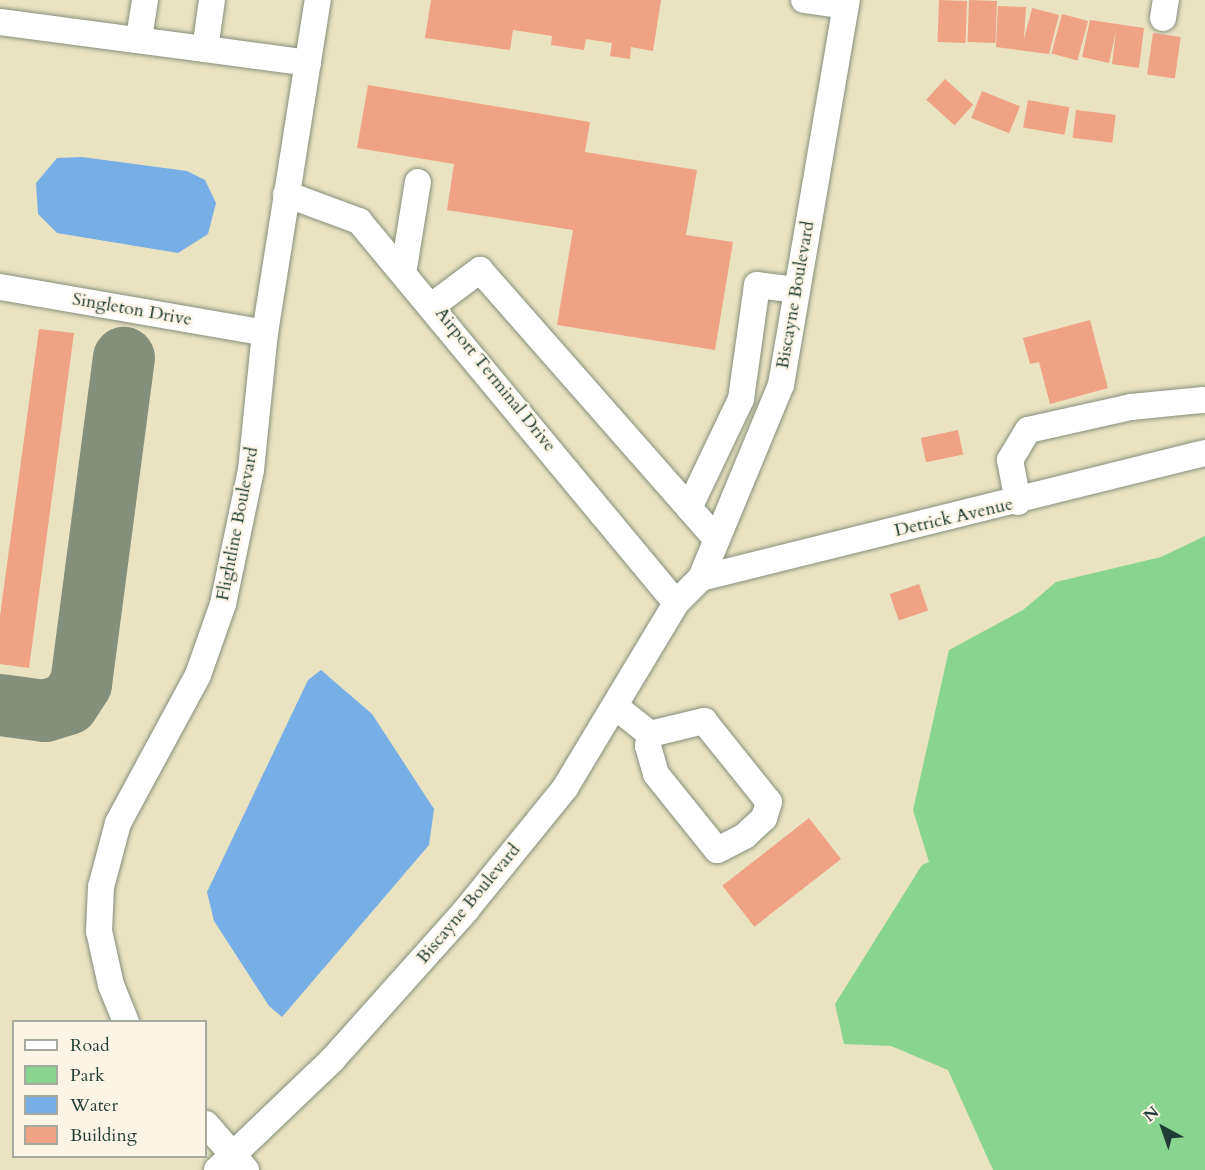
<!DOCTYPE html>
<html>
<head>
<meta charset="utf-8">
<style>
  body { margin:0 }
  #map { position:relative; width:1205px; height:1170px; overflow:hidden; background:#eae3c2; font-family:Cardo,serif }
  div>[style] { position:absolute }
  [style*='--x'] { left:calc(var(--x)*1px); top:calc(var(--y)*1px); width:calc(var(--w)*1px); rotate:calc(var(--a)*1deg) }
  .green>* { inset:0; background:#89d490 }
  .water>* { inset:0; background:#78aee6 }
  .taxiway>* { height:62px; margin:-31px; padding:0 31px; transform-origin:31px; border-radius:31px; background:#84907b }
  .building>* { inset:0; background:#efa284; transform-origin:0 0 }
  .roads { filter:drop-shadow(0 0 2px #84907b) drop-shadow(0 0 2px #84907b) }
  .minor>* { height:26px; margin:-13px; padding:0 13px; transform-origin:13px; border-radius:13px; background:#fff }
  span { translate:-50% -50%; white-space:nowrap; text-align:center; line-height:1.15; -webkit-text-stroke:4.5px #fcf5e5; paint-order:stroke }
  .street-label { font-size:18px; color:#1f3d34 }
  .legend { position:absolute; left:12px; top:1020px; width:195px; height:138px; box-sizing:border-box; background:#fcf5e5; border:2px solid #a4ab9e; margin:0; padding:8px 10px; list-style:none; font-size:18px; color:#1f3d34 }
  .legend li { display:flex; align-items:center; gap:12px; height:30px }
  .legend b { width:30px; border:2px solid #a4ab9e }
  .north { position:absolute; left:1133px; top:1098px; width:60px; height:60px; -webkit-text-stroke:4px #fcf5e5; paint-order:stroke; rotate:320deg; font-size:16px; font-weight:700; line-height:24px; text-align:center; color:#1f3d34 }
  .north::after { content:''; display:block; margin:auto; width:21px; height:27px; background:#1f3d34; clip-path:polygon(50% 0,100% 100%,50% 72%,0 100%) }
</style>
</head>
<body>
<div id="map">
  <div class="green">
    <div style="clip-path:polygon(1205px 536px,1205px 1170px,993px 1170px,948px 1070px,891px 1046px,844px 1044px,835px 1004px,922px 865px,929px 862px,913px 810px,949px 650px,1023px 610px,1056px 582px,1161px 557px)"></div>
  </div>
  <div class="water">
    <div style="clip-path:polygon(82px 157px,187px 171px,205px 180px,216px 203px,208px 234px,178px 253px,57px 233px,38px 214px,36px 183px,57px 158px)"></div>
    <div style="clip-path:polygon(321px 670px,372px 714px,434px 809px,429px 845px,282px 1017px,269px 1006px,214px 921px,207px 892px,308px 680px)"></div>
  </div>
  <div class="taxiway">
    <div style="--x:0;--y:705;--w:45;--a:7.6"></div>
    <div style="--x:45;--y:711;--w:24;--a:-17"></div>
    <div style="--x:68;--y:704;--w:24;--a:-57"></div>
    <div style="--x:81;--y:684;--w:329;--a:-82.5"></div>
  </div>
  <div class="building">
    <div style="clip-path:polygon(431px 0,661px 0,653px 51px,631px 47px,630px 59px,610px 56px,612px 43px,586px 39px,584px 50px,551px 45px,552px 36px,513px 30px,510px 50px,425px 38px)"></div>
    <div style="left:939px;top:0;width:28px;height:42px;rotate:2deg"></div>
    <div style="left:969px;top:0;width:28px;height:42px;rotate:2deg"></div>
    <div style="clip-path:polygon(998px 6px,1026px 7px,1024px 39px,1032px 8px,1059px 15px,1049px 54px,996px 47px)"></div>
    <div style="left:1062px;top:14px;width:27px;height:41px;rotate:15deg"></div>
    <div style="clip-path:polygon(1090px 20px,1144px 28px,1139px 68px,1112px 64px,1116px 31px,1109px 63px,1082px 57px)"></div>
    <div style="left:1153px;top:33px;width:28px;height:42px;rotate:8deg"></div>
    <div style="left:945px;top:79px;width:38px;height:28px;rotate:42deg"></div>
    <div style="clip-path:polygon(368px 85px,590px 122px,585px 152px,697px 170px,686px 235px,733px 242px,715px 350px,557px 325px,573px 230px,447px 210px,454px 164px,357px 148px)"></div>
    <div style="left:982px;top:91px;width:41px;height:29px;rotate:22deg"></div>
    <div style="left:1028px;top:100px;width:42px;height:28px;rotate:10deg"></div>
    <div style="left:1076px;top:110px;width:40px;height:28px;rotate:7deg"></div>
    <div style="clip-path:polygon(1090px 320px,1108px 388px,1050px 404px,1039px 362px,1030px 364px,1023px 338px)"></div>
    <div style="clip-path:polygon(39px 329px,74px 333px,29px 668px,0 664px,0 616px)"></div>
    <div style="left:958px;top:430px;width:25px;height:38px;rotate:78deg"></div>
    <div style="left:919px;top:584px;width:28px;height:31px;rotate:71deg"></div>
    <div style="left:809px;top:818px;width:52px;height:110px;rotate:52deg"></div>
  </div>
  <div class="roads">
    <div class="minor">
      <div style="--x:804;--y:0;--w:42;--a:8.1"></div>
      <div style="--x:1163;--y:18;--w:18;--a:-81"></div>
      <div style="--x:0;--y:22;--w:207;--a:7.5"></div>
      <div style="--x:205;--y:49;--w:49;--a:-81.9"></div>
      <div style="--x:139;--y:38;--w:38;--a:-81"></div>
      <div style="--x:205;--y:49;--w:104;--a:7.7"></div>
      <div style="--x:286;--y:194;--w:78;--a:20.3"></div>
      <div style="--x:359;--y:221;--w:496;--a:50.3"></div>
      <div style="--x:404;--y:268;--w:87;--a:-80.8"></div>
      <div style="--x:0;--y:287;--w:269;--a:9.8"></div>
      <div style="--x:433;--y:305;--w:59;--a:-36.7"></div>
      <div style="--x:480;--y:270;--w:358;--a:48.7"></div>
      <div style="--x:1018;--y:502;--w:43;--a:-100.8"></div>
      <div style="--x:1010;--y:460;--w:35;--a:-59"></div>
      <div style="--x:1028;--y:430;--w:106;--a:-12.6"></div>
      <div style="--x:1131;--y:407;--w:72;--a:-5.6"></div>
      <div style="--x:689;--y:508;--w:121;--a:-64.5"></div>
      <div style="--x:741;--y:399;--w:115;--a:-82"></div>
      <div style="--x:757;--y:285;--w:40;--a:7.1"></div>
      <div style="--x:701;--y:578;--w:519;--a:-13.93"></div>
      <div style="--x:616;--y:707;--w:43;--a:38.5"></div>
      <div style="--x:704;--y:721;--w:104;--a:51.3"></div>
      <div style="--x:769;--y:802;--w:17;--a:107"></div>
      <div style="--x:764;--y:818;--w:26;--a:137"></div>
      <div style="--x:745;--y:836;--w:31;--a:153"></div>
      <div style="--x:717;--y:850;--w:97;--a:-128.8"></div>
      <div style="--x:656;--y:774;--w:29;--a:-106"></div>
      <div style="--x:648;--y:746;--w:12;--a:-81"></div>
      <div style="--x:650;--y:734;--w:56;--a:-13.5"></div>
      <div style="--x:126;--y:1022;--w:40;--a:-112"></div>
      <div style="--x:111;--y:985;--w:55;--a:-102.5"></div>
      <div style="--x:99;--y:931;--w:44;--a:-87.4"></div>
      <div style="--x:101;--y:887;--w:66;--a:-75.1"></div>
      <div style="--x:118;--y:823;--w:168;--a:-61.6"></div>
      <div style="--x:198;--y:675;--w:75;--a:-70.6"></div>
      <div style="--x:223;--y:604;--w:137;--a:-78.2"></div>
      <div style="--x:251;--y:470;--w:138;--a:-84.2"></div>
      <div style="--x:265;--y:333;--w:337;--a:-81"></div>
      <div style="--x:206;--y:1124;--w:61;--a:49"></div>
      <div style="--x:217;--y:1170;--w:161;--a:-43.7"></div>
      <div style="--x:333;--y:1059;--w:200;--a:-48.2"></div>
      <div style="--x:466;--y:910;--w:157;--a:-50.9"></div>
      <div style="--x:565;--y:788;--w:216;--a:-59"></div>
      <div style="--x:676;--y:603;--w:35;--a:-45"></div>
      <div style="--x:701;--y:578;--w:209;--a:-67.5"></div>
      <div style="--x:781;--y:385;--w:391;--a:-80.3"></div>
    </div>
  </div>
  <div class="street-label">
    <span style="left:796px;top:295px;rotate:-80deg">Biscayne Boulevard</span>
    <span style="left:132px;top:310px;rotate:10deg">Singleton Drive</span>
    <span style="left:495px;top:380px;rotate:51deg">Airport Terminal Drive</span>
    <span style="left:954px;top:518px;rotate:-13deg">Detrick Avenue</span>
    <span style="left:238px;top:524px;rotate:-79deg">Flightline Boulevard</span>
    <span style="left:469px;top:904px;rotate:-50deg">Biscayne Boulevard</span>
  </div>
  <ul class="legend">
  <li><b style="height:8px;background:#fff"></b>Road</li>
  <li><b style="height:16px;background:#89d490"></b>Park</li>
  <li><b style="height:16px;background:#78aee6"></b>Water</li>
  <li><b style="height:16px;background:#efa284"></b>Building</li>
  </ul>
  <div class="north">N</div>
</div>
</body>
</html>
